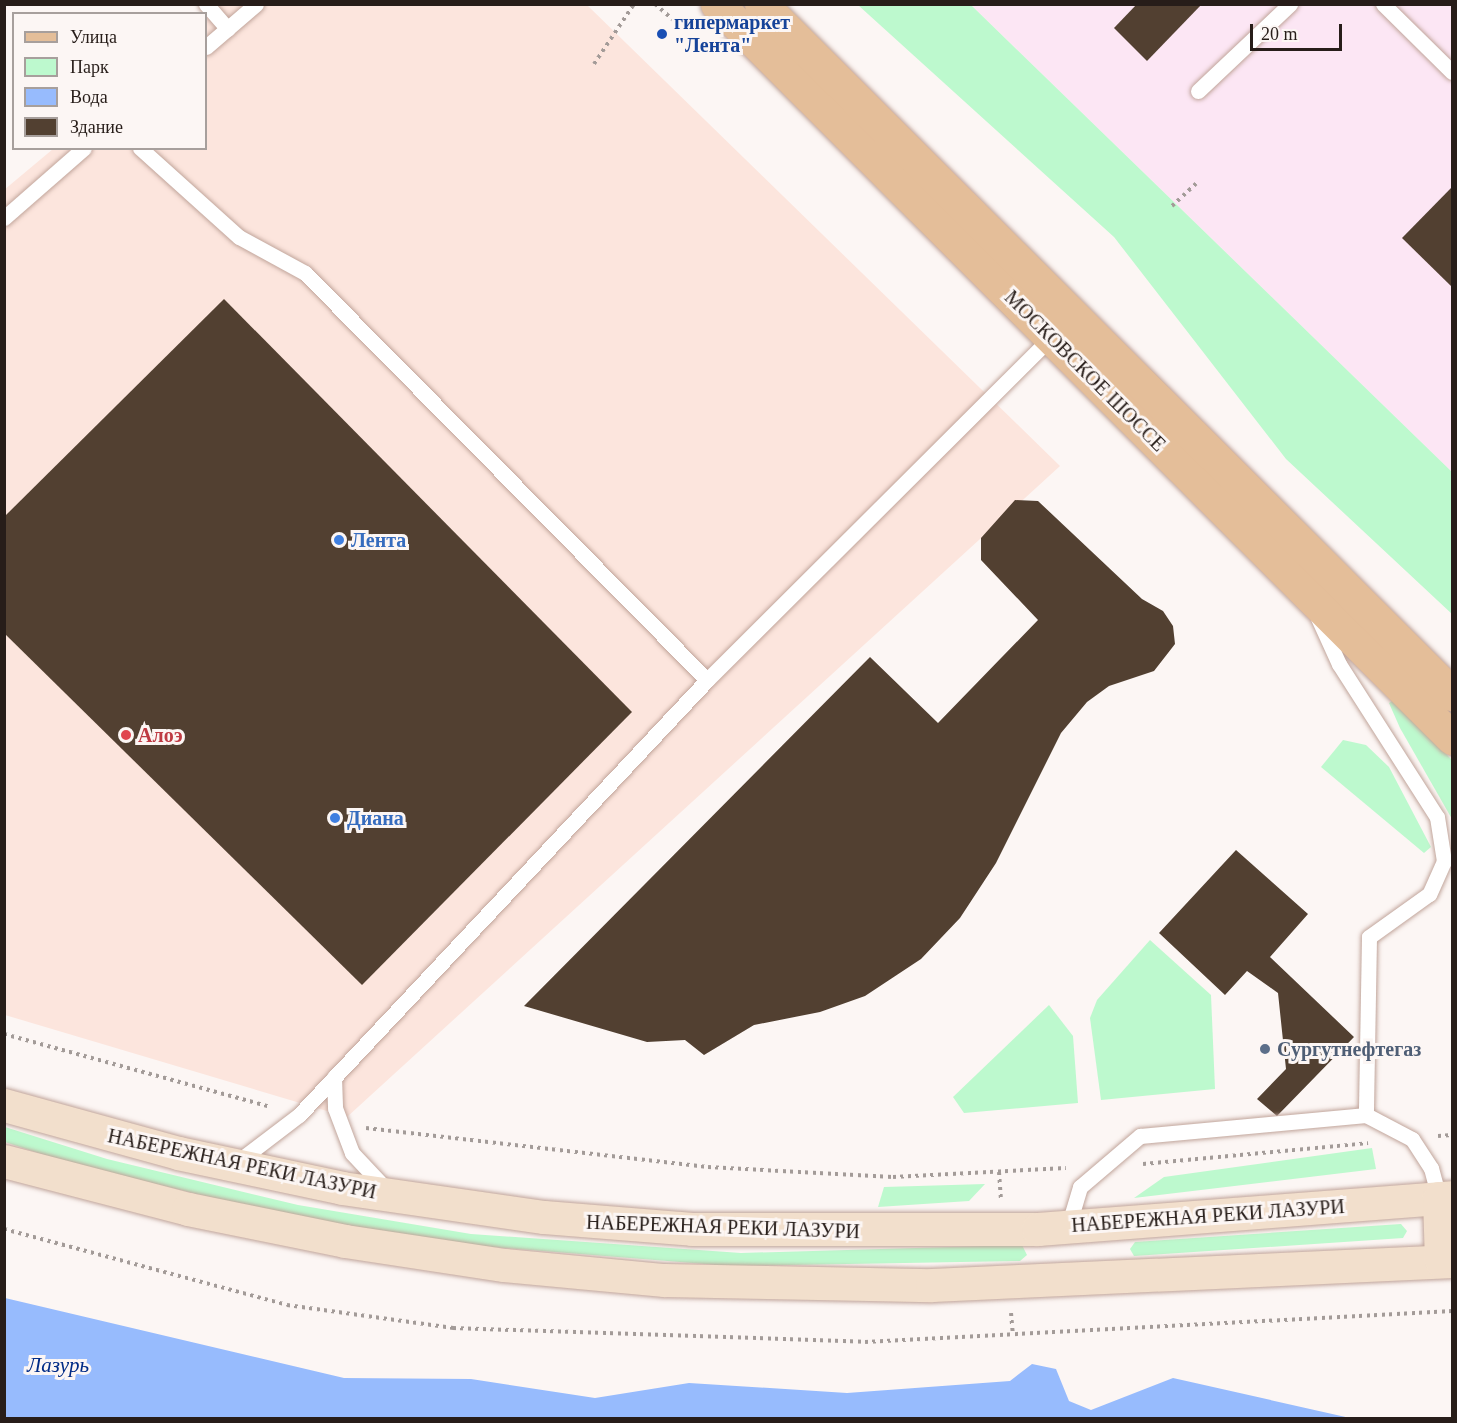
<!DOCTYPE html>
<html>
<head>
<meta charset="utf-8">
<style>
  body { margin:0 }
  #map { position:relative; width:1457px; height:1423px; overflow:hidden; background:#fcf6f4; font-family:Georgia,serif }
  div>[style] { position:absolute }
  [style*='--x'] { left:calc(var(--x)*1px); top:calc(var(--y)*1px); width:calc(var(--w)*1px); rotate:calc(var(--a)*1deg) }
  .built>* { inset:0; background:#fce5dd }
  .industrial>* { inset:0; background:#fce6f4 }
  .green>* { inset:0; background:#bdf9ce }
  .water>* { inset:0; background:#97bbfd }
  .building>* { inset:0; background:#524031 }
  .path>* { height:4px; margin-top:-2px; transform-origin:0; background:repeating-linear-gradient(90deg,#a39b98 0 3px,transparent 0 7.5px) }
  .roads { filter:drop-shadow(0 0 2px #c1a59b) drop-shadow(0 0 2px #c1a59b) }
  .lane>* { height:15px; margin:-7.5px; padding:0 7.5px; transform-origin:7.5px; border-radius:7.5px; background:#fff }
  .secondary>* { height:33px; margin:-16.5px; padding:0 16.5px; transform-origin:16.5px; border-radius:16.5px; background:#f2dfcc }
  .primary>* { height:33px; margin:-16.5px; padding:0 16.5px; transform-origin:16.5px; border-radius:16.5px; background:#e4be99 }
  .dots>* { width:16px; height:16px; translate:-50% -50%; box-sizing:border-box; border:3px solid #fcf6f4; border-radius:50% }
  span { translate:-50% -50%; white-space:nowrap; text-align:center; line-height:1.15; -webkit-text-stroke:6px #fcf6f4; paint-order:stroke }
  .transit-label { font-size:20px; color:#164399; font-weight:700 }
  .left { translate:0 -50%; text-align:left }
  .street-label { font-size:20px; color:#271d19 }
  .shop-label { font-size:20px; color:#366cbe; font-weight:700 }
  .health-label { font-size:20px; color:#be3a42; font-weight:700 }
  .service-label { font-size:20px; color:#4e5e75; font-weight:700 }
  .water-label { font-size:21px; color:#012b86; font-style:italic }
  .frame { position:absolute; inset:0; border:6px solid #271d19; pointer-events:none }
  .legend { position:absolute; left:12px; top:12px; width:195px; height:138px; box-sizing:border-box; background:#fcf6f4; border:2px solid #a79f9c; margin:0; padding:8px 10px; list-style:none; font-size:18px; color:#271d19 }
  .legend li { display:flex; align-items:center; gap:12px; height:30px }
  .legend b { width:30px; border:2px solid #a79f9c }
  .scale { position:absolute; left:1250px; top:24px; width:92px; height:27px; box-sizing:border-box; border:3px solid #271d19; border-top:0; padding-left:8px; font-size:18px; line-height:21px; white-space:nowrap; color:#271d19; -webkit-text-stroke:4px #fcf6f4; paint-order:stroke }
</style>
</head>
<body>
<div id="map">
  <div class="built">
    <div style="clip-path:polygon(220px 5px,587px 5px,1060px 466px,347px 1117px,5px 1015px,4px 190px,53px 149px,206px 148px,206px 17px)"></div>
  </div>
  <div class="industrial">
    <div style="clip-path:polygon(971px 5px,1452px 5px,1452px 472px,1175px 203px)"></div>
  </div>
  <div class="green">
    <div style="clip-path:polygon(858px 5px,971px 5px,1452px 472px,1452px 614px,1286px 459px,1114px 237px)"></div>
    <div style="clip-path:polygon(1394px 700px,1452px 760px,1452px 819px,1400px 728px,1389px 703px)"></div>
    <div style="clip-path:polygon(1343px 740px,1366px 745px,1389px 767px,1431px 847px,1424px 853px,1321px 767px)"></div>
    <div style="clip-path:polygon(1150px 940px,1211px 995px,1215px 1089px,1101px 1100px,1090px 1018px,1097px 1000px)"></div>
    <div style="clip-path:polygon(1049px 1005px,1073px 1036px,1078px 1103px,964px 1113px,953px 1097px)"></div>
    <div style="clip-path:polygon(5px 1127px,107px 1159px,298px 1205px,471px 1234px,741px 1253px,1022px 1245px,1027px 1255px,1020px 1261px,730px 1266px,455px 1244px,262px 1210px,62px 1161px,5px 1142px)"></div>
    <div style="clip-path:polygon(1372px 1148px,1376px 1169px,1134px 1198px,1164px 1177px)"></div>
    <div style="clip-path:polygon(985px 1184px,969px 1201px,878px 1207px,884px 1187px)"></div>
    <div style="clip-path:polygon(1401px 1224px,1407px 1231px,1403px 1238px,1134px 1256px,1130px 1249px,1135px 1242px)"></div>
  </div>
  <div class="water">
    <div style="clip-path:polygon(5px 1298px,344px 1378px,471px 1379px,595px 1398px,689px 1383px,847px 1393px,1010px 1381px,1032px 1364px,1056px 1369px,1069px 1401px,1091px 1410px,1173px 1378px,1350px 1418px,5px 1418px)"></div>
  </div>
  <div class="building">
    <div style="clip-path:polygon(1137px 4px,1202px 4px,1147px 61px,1114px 28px)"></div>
    <div style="clip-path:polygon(1452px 187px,1452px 287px,1402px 238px)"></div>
    <div style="clip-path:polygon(224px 299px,632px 712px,362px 985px,4px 633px,4px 517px)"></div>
    <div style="clip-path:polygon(1015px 500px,1038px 501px,1142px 599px,1163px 611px,1173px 626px,1175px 644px,1154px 671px,1109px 686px,1087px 702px,1061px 733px,996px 863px,960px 918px,921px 959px,865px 996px,820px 1012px,754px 1025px,704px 1055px,685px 1040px,647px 1042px,524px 1006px,870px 657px,938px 723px,1038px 620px,981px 560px,981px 538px)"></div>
    <div style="clip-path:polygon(1236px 850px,1308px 914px,1270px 957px,1354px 1037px,1277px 1116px,1257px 1099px,1286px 1069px,1278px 993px,1247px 971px,1225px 995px,1159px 933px)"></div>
  </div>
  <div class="path">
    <div style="--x:655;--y:4;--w:35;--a:41"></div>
    <div style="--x:594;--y:64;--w:72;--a:-56.3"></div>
    <div style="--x:1172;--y:206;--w:33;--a:-43"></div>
    <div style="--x:4;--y:1034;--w:276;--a:15.3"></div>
    <div style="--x:366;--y:1128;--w:344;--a:6.5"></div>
    <div style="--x:708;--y:1167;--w:185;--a:3.1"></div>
    <div style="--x:893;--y:1177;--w:173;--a:-3"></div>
    <div style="--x:1438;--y:1136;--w:14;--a:-4"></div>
    <div style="--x:1143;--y:1164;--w:226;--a:-5.3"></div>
    <div style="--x:999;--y:1172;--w:26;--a:86"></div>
    <div style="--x:4;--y:1229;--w:293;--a:15"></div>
    <div style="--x:287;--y:1305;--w:168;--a:7.9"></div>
    <div style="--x:453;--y:1328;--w:412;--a:1.9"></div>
    <div style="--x:865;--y:1342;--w:588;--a:-3.02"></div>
    <div style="--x:1011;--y:1313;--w:22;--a:85"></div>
  </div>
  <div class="roads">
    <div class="lane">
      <div style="--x:206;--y:4;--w:33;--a:49"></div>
      <div style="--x:1383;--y:4;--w:97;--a:44.6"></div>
      <div style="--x:206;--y:47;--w:66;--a:-40.7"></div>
      <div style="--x:1198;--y:91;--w:127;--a:-43.4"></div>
      <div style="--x:140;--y:148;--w:133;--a:42"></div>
      <div style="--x:239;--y:237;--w:75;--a:28.6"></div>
      <div style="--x:305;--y:273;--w:572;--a:45.35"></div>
      <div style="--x:4;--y:218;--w:106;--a:-41.2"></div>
      <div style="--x:1318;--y:618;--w:51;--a:65.5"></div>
      <div style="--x:1339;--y:664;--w:182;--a:57.4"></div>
      <div style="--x:1437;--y:817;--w:45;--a:81"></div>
      <div style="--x:1444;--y:861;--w:36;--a:114"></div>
      <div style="--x:1429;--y:894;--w:74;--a:144.4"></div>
      <div style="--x:1369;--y:937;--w:178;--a:91"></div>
      <div style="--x:334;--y:1077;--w:31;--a:88"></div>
      <div style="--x:335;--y:1108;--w:48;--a:69.3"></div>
      <div style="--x:352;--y:1153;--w:48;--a:46.7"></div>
      <div style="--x:236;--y:1163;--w:79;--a:-37.3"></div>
      <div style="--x:299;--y:1115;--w:596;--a:-46.83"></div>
      <div style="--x:707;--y:680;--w:486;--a:-44.9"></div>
      <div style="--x:1068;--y:1227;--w:42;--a:-73.3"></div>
      <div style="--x:1080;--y:1187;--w:79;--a:-40.4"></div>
      <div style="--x:1140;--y:1136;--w:227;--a:-5.3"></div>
      <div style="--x:1366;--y:1115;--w:52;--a:27.6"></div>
      <div style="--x:1412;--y:1139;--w:35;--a:57"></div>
      <div style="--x:1431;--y:1168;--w:31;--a:75"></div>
    </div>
    <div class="secondary">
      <div style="--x:4;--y:1105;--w:180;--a:15.4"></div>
      <div style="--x:178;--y:1153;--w:168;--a:12"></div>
      <div style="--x:342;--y:1188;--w:204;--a:8.2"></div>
      <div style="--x:544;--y:1217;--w:148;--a:4.6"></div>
      <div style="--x:692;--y:1229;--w:346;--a:0"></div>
      <div style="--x:1038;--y:1229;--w:415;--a:-4.4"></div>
      <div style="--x:4;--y:1161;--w:190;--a:14.6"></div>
      <div style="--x:188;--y:1209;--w:160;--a:11.5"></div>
      <div style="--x:345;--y:1241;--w:161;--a:8.6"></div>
      <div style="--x:504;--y:1265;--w:161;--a:5.4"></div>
      <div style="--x:664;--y:1280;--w:268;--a:1.1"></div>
      <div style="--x:932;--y:1285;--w:521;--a:-2.64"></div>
      <div style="--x:1439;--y:1198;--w:63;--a:88.2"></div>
    </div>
    <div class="primary">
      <div style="--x:717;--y:4;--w:1039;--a:44.96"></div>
      <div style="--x:761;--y:4;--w:977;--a:44.96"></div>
    </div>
  </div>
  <div class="dots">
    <div style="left:662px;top:34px;background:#1a4fb4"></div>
    <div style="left:339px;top:540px;background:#3f7fe0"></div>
    <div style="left:126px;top:735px;background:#e0444e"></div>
    <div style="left:335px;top:818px;background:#3f7fe0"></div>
    <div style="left:1265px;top:1049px;background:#5c6f8a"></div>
  </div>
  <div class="transit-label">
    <span class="left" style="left:674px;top:34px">гипермаркет<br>"Лента"</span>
  </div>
  <div class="street-label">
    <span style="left:1085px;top:371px;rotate:45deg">МОСКОВСКОЕ ШОССЕ</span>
    <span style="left:242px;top:1164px;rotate:12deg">НАБЕРЕЖНАЯ РЕКИ ЛАЗУРИ</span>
    <span style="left:1208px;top:1216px;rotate:-4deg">НАБЕРЕЖНАЯ РЕКИ ЛАЗУРИ</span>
    <span style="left:723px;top:1227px;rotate:2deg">НАБЕРЕЖНАЯ РЕКИ ЛАЗУРИ</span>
  </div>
  <div class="shop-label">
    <span class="left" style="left:351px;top:540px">Лента</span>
    <span class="left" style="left:347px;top:818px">Диана</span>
  </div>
  <div class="health-label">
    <span class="left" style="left:138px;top:735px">Алоэ</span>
  </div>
  <div class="service-label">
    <span class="left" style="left:1277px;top:1049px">Сургутнефтегаз</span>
  </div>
  <div class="water-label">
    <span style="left:58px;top:1365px">Лазурь</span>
  </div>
  <div class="frame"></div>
  <ul class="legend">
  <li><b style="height:8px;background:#e4be99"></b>Улица</li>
  <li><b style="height:16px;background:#bdf9ce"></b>Парк</li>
  <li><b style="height:16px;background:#97bbfd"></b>Вода</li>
  <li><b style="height:16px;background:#524031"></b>Здание</li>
  </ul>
  <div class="scale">20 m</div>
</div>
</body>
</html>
